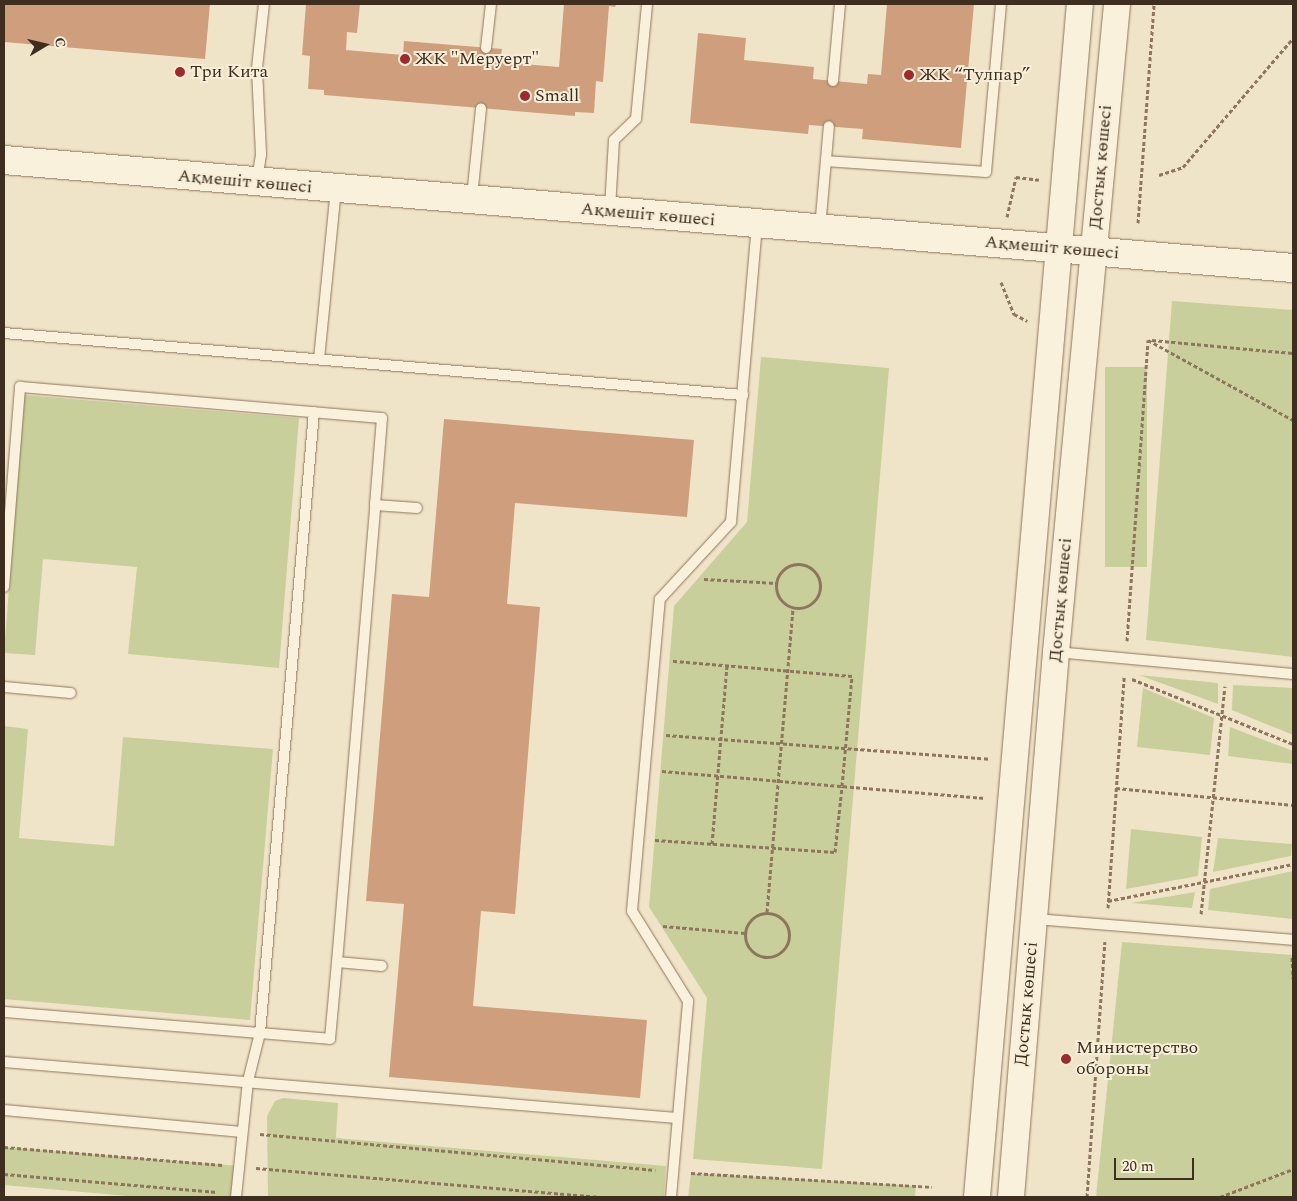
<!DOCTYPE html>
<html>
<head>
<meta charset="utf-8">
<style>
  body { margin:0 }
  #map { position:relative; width:1297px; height:1201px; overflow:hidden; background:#f0e4c8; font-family:Spectral,serif }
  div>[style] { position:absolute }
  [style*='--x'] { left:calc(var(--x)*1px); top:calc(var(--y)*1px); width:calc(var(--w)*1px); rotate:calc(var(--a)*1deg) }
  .green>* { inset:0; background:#c9cf9b; transform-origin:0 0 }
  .building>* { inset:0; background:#cf9f7d }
  .path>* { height:3px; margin-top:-1.5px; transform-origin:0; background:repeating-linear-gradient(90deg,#8d765c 0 4px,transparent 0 6.5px) }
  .path>.ring { margin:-1.5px; padding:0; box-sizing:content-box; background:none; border:3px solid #8d765c; border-radius:50% }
  .roads { filter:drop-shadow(0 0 1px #8d765c) drop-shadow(0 0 1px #8d765c) }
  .service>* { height:10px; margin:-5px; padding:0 5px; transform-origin:5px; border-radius:5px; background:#faf1dc }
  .tertiary>* { height:26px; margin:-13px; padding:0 13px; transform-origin:13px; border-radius:13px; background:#faf1dc }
  .secondary>* { height:28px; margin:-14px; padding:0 14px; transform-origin:14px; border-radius:14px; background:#faf1dc }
  .dots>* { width:14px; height:14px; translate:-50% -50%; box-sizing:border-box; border:2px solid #f7eed8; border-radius:50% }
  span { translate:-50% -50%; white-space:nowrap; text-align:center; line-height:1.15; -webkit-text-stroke:4px #f7eed8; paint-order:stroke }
  .poi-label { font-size:18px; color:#3d2e20 }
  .left { translate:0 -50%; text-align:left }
  .street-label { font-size:18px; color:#3d2e20 }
  .frame { position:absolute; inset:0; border:5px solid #3d2e20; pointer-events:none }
  .north { position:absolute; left:20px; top:20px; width:50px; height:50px; -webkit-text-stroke:4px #f7eed8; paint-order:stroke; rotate:81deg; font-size:14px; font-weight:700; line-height:20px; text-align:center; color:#3d2e20 }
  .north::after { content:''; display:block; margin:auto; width:18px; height:22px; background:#3d2e20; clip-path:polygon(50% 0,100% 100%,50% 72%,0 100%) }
  .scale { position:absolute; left:1114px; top:1158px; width:80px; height:22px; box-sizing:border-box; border:2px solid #3d2e20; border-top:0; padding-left:6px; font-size:15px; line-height:18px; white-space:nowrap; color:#3d2e20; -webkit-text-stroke:4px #f7eed8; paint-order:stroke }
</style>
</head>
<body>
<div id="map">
  <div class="green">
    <div style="clip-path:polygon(1172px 301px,1293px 310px,1293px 657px,1146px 640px)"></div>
    <div style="clip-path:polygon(761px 357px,889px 368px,822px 1169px,693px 1159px,707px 998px,649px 907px,674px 606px,747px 522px)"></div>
    <div style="left:1105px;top:367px;width:42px;height:200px"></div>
    <div style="clip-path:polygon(24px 395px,299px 418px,279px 668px,128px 654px,137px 567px,43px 559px,35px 655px,4px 653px)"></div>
    <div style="clip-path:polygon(1139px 675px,1218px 683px,1218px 704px)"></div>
    <div style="clip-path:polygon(1233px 685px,1293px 688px,1293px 735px,1232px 710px)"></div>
    <div style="clip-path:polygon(1143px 688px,1214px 718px,1210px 755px,1137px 747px)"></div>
    <div style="clip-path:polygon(4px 726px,28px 729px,19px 838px,114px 846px,123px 737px,273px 749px,250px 1020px,4px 999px)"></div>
    <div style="clip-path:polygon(1230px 727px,1293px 751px,1293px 764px,1228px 756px)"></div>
    <div style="clip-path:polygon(1131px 829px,1202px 837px,1198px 876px,1126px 889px)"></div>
    <div style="clip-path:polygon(1218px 838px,1292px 844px,1291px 856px,1213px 872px)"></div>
    <div style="clip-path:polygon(1293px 871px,1293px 919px,1208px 910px,1210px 889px)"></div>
    <div style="clip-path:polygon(1195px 892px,1192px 908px,1131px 903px)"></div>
    <div style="clip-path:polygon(1122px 942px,1293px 955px,1293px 1197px,1096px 1197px)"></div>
    <div style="clip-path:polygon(283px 1098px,338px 1103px,336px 1138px,666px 1166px,664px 1197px,268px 1197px,267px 1116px,275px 1101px)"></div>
    <div style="clip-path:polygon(4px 1147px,241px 1166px,236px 1197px,138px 1197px,4px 1185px)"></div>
    <div style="clip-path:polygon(691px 1173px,916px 1186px,915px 1197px,688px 1197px)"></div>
  </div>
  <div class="building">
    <div style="clip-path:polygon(4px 4px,210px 4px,205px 59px,4px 42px)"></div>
    <div style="clip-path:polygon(306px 4px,360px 4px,357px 33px,347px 32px,346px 50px,403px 55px,404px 41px,502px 49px,500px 62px,559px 67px,564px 4px,616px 4px,615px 7px,609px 6px,603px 82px,596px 81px,594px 113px,575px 112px,575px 116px,324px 95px,324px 90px,308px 89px,310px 56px,302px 55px)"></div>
    <div style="clip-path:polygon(887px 4px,974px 4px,961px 148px,862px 139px,863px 129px,809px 125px,808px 134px,690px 123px,698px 33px,746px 38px,744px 60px,814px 67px,813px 79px,867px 84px,868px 74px,881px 75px)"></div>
    <div style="clip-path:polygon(444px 419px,694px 440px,687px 517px,515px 503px,507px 604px,540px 607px,515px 914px,481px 911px,473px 1006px,647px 1020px,640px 1098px,389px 1077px,404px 904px,366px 901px,392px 594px,429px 597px)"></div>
  </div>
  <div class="path">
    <div style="--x:1159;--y:175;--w:25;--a:-18"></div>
    <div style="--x:1183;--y:167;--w:170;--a:-49.5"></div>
    <div style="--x:1007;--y:217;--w:41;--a:-77.3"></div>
    <div style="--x:1016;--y:177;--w:23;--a:7"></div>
    <div style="--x:1138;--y:223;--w:220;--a:-85.8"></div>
    <div style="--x:1001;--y:282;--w:35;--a:68"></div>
    <div style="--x:1014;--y:314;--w:15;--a:28"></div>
    <div style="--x:1148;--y:340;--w:166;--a:28.9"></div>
    <div style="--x:1152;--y:340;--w:142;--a:5.3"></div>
    <div class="ring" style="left:776px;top:564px;width:41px;height:41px"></div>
    <div style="--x:704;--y:579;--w:72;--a:3.2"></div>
    <div style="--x:1127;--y:641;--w:302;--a:-86"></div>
    <div style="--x:1132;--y:679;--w:174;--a:22"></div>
    <div style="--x:666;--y:735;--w:324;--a:4.2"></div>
    <div style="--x:662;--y:771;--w:324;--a:4.8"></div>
    <div style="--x:1116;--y:788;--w:178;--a:5.5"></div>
    <div style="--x:655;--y:840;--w:180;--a:3.8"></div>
    <div style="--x:835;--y:852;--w:66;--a:-83.9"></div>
    <div style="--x:842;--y:786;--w:110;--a:-84.8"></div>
    <div style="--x:852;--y:676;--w:181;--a:-175.2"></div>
    <div style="--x:712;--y:844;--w:179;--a:-85.2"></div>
    <div style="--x:1108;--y:901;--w:189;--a:-11.3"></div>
    <div style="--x:1108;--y:908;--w:232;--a:-86"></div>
    <div style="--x:767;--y:912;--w:305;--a:-85.1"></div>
    <div class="ring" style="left:745px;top:913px;width:41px;height:41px"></div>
    <div style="--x:1201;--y:914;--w:229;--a:-84"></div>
    <div style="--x:663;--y:926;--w:82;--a:4.9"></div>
    <div style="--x:1292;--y:957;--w:22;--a:87"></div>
    <div style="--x:260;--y:1134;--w:397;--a:5.2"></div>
    <div style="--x:4;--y:1147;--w:219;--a:4.7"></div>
    <div style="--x:256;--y:1168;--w:346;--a:4.8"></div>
    <div style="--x:691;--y:1173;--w:241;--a:3.3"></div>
    <div style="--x:4;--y:1174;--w:214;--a:4.8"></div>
    <div style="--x:1087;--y:1197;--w:256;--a:-86"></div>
    <div style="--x:1220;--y:1197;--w:78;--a:-21"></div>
  </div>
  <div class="roads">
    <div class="service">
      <div style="--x:486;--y:48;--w:44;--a:-83.5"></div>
      <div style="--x:833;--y:81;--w:77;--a:-84.8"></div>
      <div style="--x:826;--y:161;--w:160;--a:3.9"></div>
      <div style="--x:986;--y:172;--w:169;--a:-84.9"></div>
      <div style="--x:257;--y:180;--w:26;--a:-81"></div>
      <div style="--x:261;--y:154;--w:86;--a:-92.7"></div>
      <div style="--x:257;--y:68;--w:64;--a:-83.8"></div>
      <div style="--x:472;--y:197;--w:89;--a:-84.2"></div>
      <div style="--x:610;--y:209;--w:69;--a:-86.7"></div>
      <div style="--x:614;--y:140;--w:30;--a:-44"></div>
      <div style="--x:636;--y:119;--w:116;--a:-84.5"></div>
      <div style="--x:820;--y:228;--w:102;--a:-85"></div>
      <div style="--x:4;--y:333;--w:742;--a:4.8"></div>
      <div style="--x:319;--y:359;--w:171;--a:-84.3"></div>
      <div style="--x:4;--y:587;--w:201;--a:-85.4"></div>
      <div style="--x:20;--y:387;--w:363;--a:4.9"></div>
      <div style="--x:382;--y:418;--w:87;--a:94.6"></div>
      <div style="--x:375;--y:505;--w:42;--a:4.1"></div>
      <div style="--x:1056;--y:652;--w:238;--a:5.3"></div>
      <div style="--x:4;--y:687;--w:67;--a:5.1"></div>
      <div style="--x:1034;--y:919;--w:260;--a:4.6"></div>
      <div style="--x:337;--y:962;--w:459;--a:-85.2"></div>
      <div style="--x:4;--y:1012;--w:327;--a:4.7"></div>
      <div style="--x:330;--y:1039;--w:77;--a:-84.8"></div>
      <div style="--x:337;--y:962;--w:45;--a:5.1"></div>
      <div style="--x:4;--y:1062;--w:675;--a:4.76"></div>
      <div style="--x:4;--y:1110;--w:239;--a:5.3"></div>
      <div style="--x:236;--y:1197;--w:117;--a:-84.1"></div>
      <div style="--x:248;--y:1081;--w:49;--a:-76"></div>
      <div style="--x:260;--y:1033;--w:623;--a:-85.03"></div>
      <div style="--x:671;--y:1197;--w:197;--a:-85"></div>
      <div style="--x:688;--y:1001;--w:106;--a:-121.9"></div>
      <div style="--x:632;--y:911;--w:313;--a:-84.9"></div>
      <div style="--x:660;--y:599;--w:105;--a:-47.3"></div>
      <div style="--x:731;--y:522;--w:298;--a:-85"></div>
    </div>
    <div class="tertiary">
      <div style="--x:977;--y:1197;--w:1197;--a:-85.07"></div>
      <div style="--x:1011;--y:1197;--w:547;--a:-85.28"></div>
      <div style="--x:1056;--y:652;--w:651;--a:-84.62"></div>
    </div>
    <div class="secondary">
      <div style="--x:4;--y:160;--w:1294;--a:4.79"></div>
    </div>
  </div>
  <div class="dots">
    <div style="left:405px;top:59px;background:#9e2a2b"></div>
    <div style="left:180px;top:72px;background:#9e2a2b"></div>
    <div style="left:909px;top:75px;background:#9e2a2b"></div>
    <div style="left:525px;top:96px;background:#9e2a2b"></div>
    <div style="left:1066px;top:1059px;background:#9e2a2b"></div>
  </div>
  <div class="poi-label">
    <span class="left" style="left:415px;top:59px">ЖК "Меруерт"</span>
    <span class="left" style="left:190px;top:72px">Три Кита</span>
    <span class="left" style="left:919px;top:75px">ЖК “Тулпар”</span>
    <span class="left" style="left:535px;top:96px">Small</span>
    <span class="left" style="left:1076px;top:1059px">Министерство<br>обороны</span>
  </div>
  <div class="street-label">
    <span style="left:1101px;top:167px;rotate:-85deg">Достық көшесі</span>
    <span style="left:245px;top:182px;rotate:5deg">Ақмешіт көшесі</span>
    <span style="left:648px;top:215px;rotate:5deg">Ақмешіт көшесі</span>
    <span style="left:1052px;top:248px;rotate:5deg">Ақмешіт көшесі</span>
    <span style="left:1061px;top:600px;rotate:-85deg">Достық көшесі</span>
    <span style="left:1027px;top:1004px;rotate:-85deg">Достық көшесі</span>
  </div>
  <div class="frame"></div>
  <div class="north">С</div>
  <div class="scale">20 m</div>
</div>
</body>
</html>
